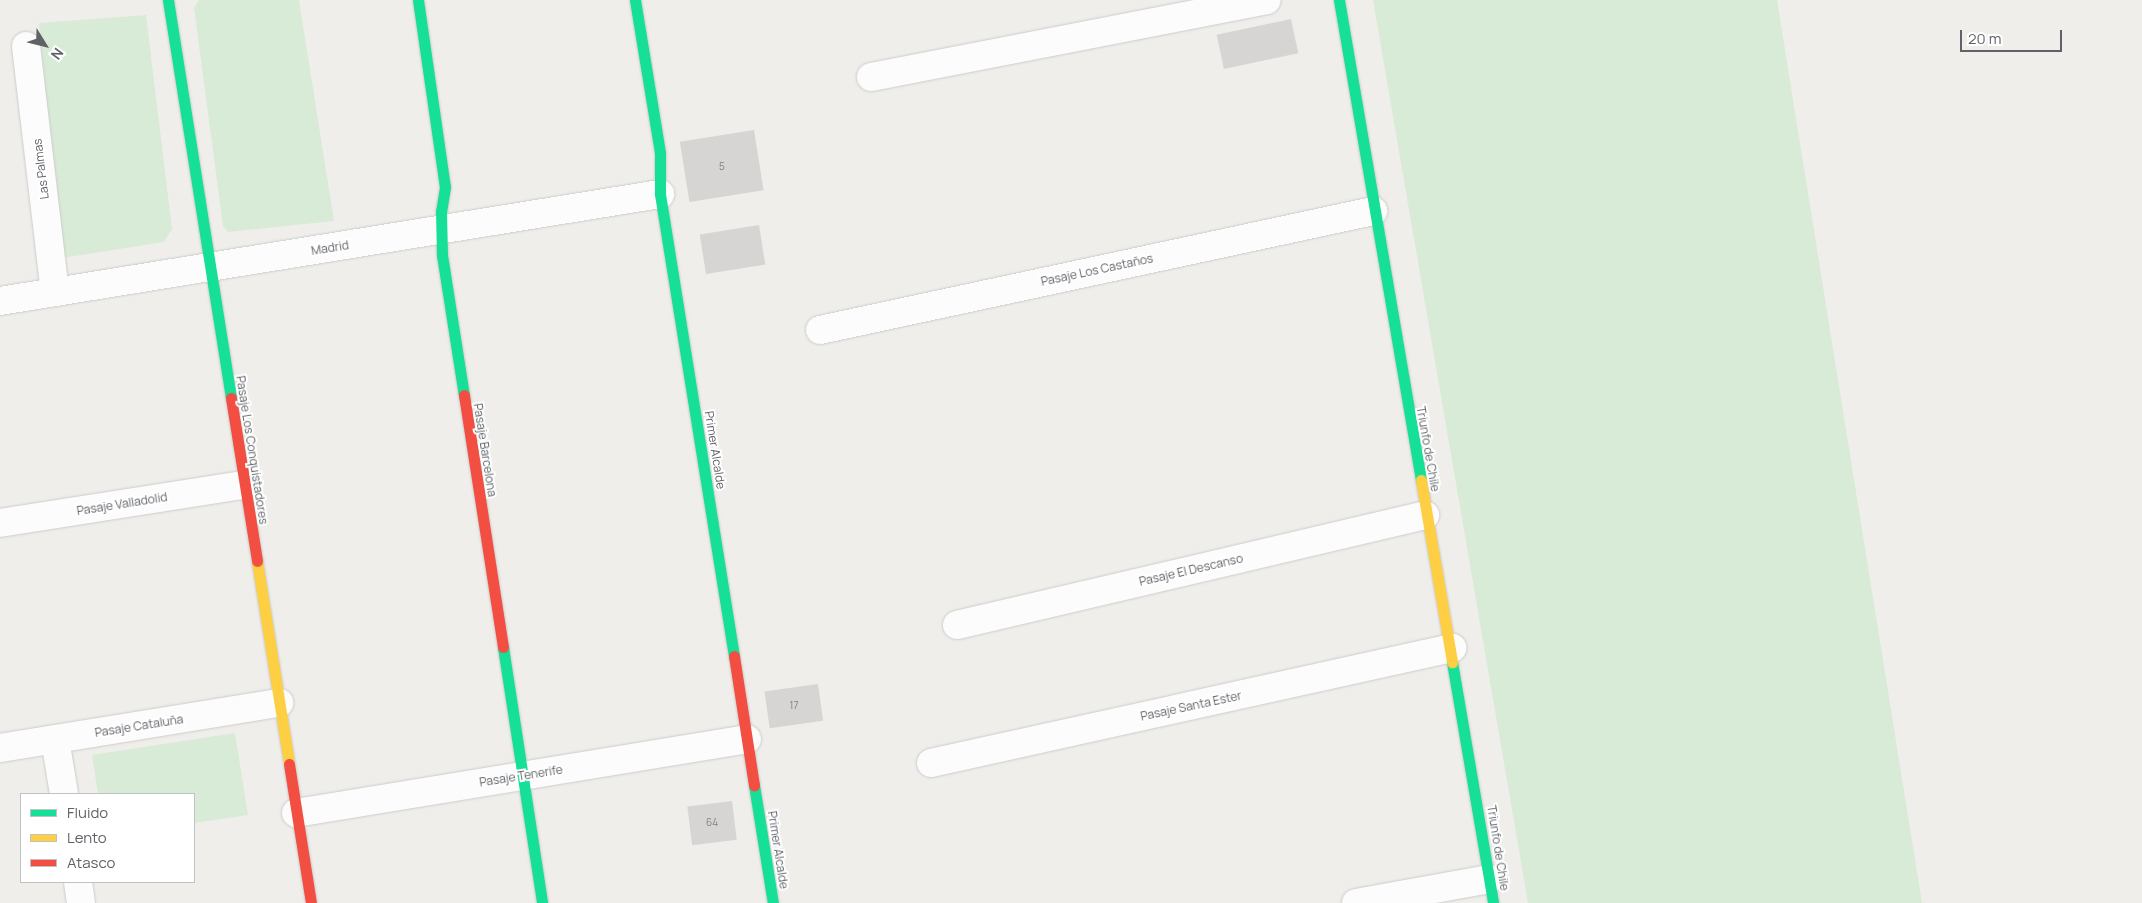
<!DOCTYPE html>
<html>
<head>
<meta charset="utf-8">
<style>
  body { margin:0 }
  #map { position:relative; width:2142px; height:903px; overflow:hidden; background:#efeeea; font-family:Manrope,sans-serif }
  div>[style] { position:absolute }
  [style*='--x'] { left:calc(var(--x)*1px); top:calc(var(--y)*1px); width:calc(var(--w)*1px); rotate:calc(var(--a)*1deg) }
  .green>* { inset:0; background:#d8ebd6 }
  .building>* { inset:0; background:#d6d5d3; transform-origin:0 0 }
  .roads { filter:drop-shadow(0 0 1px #cbcccc) drop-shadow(0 0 1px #cbcccc) }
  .street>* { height:28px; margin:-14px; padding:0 14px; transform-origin:14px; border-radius:14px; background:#fdfcfc }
  .fast>* { height:11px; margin:-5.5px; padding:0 5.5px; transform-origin:5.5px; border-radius:5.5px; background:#16e098 }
  .slow>* { height:11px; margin:-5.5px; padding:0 5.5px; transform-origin:5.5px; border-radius:5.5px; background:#ffcf43 }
  .jam>* { height:11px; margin:-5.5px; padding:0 5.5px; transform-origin:5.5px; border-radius:5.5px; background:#f24e42 }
  span { translate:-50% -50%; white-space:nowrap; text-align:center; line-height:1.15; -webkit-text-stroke:4px #fff; paint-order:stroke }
  .number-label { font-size:10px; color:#7e8184 }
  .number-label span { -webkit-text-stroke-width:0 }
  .street-label { font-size:12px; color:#5f6368 }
  .legend { position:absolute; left:20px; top:793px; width:175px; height:90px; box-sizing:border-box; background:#fff; border:1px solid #bfc1c3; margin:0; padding:6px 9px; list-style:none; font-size:15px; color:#5f6368 }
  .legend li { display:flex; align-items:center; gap:10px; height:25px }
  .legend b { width:25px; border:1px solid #bfc1c3 }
  .north { position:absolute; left:20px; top:20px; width:50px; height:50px; -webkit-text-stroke:4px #fff; paint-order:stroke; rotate:126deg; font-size:14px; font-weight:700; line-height:20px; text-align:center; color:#5f6368 }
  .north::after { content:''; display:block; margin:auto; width:18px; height:22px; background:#5f6368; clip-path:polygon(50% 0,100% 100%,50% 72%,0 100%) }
  .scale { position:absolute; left:1960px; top:30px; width:102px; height:22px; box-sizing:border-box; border:2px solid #5f6368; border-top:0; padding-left:6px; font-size:15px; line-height:18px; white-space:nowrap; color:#5f6368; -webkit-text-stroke:4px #fff; paint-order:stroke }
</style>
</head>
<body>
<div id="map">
  <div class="green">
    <div style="clip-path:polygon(199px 0,299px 0,334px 221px,228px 232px,223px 226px,194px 8px)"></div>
    <div style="clip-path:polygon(1373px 0,1777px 0,1922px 903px,1528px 903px)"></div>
    <div style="clip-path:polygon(146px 15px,172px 229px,164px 242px,62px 258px,39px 23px)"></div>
    <div style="clip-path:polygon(235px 733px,248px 815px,194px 823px,194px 794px,98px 794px,92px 755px)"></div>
  </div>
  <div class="building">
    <div style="left:1291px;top:19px;width:35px;height:76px;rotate:78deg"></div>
    <div style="left:754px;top:130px;width:61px;height:75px;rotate:81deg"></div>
    <div style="left:759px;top:225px;width:40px;height:60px;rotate:81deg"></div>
    <div style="left:818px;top:684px;width:37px;height:54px;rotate:82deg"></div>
    <div style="left:732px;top:801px;width:39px;height:45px;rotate:83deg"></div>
  </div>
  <div class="roads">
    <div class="street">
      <div style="--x:26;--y:46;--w:248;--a:83.3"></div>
      <div style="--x:871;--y:77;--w:403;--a:-11"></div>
      <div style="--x:0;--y:301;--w:669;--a:-9.21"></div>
      <div style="--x:820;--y:330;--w:566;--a:-12.14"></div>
      <div style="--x:0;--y:523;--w:246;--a:-8.9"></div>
      <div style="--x:957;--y:625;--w:481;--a:-13.2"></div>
      <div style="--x:55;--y:739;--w:56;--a:80.7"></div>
      <div style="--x:0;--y:748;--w:283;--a:-9.2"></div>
      <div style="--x:931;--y:763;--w:534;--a:-12.45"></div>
      <div style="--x:296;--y:813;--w:457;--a:-9.3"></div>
      <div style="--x:78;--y:882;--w:21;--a:82"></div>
      <div style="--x:1356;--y:903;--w:135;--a:-10.2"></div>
    </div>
    <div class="fast">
      <div style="--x:168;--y:0;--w:403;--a:81"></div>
      <div style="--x:418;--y:0;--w:189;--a:81.8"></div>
      <div style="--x:445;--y:187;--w:24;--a:99"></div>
      <div style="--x:441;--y:211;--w:44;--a:88.7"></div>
      <div style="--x:442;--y:255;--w:142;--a:81.1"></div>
      <div style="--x:635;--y:0;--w:155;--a:80.7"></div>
      <div style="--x:660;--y:153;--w:41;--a:90"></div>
      <div style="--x:660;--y:194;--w:468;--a:80.9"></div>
      <div style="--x:1339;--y:0;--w:487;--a:80.3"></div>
      <div style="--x:503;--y:647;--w:259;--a:81.3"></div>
      <div style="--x:1452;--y:662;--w:244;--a:80.3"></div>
      <div style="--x:754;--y:785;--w:120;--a:80.9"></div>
    </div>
    <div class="slow">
      <div style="--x:1421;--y:480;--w:185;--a:80.3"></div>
      <div style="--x:257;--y:561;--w:206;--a:81"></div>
    </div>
    <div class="jam">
      <div style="--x:464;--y:395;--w:255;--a:81.2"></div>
      <div style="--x:231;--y:398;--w:165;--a:80.9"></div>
      <div style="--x:734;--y:656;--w:131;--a:81.2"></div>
      <div style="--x:289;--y:764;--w:141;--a:81"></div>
    </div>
  </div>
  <div class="number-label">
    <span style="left:722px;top:167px">5</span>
    <span style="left:794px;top:706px">17</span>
    <span style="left:712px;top:823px">64</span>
  </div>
  <div class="street-label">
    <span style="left:41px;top:169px;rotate:-97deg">Las Palmas</span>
    <span style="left:330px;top:248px;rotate:-9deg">Madrid</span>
    <span style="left:1097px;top:270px;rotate:-12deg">Pasaje Los Castaños</span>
    <span style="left:1428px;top:449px;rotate:80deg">Triunfo de Chile</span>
    <span style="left:252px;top:450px;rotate:81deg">Pasaje Los Conquistadores</span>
    <span style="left:485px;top:450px;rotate:81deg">Pasaje Barcelona</span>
    <span style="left:715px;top:450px;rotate:81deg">Primer Alcalde</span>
    <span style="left:122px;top:504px;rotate:-9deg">Pasaje Valladolid</span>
    <span style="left:1191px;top:570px;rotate:-13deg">Pasaje El Descanso</span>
    <span style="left:1191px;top:706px;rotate:-12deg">Pasaje Santa Ester</span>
    <span style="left:139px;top:726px;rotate:-9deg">Pasaje Cataluña</span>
    <span style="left:521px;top:776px;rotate:-9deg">Pasaje Tenerife</span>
    <span style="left:1498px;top:848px;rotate:81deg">Triunfo de Chile</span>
    <span style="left:778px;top:850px;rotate:81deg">Primer Alcalde</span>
  </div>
  <ul class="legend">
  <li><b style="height:6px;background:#16e098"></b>Fluido</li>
  <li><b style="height:6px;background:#ffcf43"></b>Lento</li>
  <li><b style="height:6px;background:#f24e42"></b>Atasco</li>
  </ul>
  <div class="north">N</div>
  <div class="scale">20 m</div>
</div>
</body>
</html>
